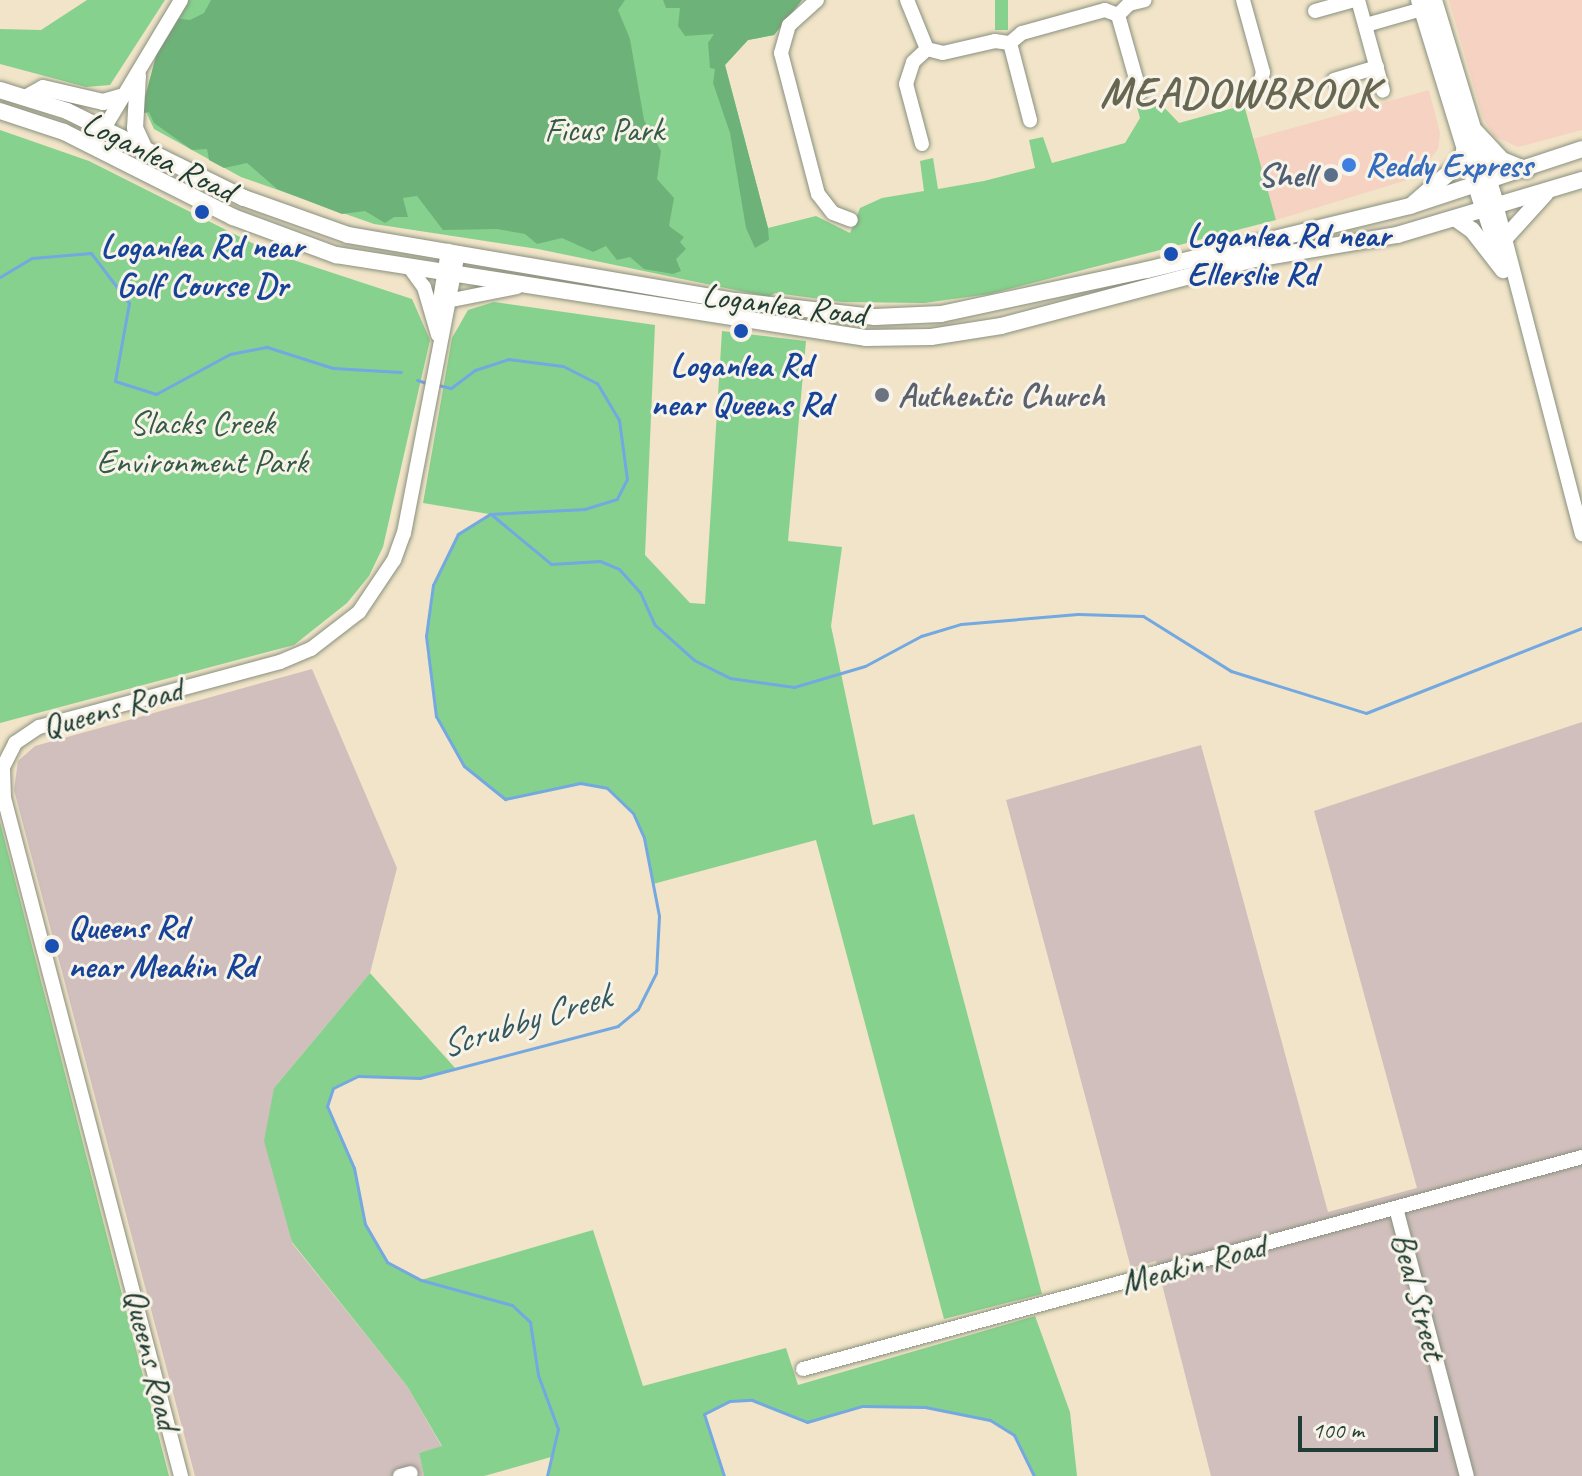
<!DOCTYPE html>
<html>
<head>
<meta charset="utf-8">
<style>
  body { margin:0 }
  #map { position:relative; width:1582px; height:1476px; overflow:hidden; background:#f1e4c8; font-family:Caveat,sans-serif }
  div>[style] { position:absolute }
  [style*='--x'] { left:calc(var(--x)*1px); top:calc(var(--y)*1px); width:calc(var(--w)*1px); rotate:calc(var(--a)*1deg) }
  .built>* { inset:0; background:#f5d2c2 }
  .industrial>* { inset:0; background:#d1bfbd }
  .green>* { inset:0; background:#87d18e; transform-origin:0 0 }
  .forest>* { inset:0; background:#6db379 }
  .stream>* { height:3px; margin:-1.5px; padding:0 1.5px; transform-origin:1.5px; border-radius:1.5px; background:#73a8e1 }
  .roads { filter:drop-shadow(0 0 2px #88907e) drop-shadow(0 0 2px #88907e) }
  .minor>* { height:14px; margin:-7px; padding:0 7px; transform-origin:7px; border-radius:7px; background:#fff }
  .major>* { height:16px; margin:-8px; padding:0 8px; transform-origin:8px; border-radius:8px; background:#fff }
  .dots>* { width:22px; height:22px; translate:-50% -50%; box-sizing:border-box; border:4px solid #f7f3e8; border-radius:50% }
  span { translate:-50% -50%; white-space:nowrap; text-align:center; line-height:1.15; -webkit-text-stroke:6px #f7f3e8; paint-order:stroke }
  .park-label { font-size:34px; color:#345b46 }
  .street-label { font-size:34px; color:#1f3d34 }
  .shop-label { font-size:34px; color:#366cbe; font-weight:700 }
  .left { translate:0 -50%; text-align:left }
  .service-label { font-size:34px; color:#4e5e75; font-weight:700 }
  .right { translate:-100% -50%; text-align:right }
  .transit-label { font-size:34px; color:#164399; font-weight:700 }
  .worship-label { font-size:34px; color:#5b616d; font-weight:700 }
  .water-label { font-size:36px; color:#34585f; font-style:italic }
  .district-label { font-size:42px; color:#676751; font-weight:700; letter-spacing:2px }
  .scale { position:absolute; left:1298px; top:1416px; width:140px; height:36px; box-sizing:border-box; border:4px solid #1f3d34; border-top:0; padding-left:10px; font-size:24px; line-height:28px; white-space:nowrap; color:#1f3d34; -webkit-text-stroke:6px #f7f3e8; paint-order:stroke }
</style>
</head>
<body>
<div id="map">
  <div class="built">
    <div style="clip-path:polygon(1449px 0,1582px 0,1582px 130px,1518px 147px,1494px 136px,1483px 118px)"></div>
    <div style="clip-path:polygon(1429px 90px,1440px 133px,1438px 149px,1417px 177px,1276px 220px,1253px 139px)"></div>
  </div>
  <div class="industrial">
    <div style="clip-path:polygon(312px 669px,397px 868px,370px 973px,274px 1088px,292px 1243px,407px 1386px,442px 1447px,419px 1453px,424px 1476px,195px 1476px,14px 790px,18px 761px,35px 746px)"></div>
    <div style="clip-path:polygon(1582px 722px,1582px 1476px,1211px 1476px,1156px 1261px,1131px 1268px,1006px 800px,1201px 745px,1328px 1212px,1417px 1188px,1314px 811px)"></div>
  </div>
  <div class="green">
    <div style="clip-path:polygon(87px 0,165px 0,110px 85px,86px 87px,0 64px,0 29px,41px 30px)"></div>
    <div style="clip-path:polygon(188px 0,802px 0,774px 35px,748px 40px,725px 65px,768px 228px,816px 216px,850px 233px,860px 208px,882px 198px,924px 191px,920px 161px,933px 158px,938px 189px,984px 181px,1035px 168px,1029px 140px,1043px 137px,1052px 163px,1125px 143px,1140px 118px,1137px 107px,1159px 102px,1179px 123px,1244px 105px,1276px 220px,990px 294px,924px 303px,843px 302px,775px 293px,769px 297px,538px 249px,374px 224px,241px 177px,154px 129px,143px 105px,163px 30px)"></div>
    <div style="left:995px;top:0;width:13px;height:30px"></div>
    <div style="clip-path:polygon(0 130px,89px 161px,272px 253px,412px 299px,430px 340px,383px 547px,369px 576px,347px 603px,294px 645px,0 723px)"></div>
    <div style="clip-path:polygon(494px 302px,655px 325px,645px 555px,690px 603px,705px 604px,722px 331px,806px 341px,788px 541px,842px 547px,831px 626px,873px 825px,914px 814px,1042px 1294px,944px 1319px,816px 840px,653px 884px,644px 838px,633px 813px,607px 788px,580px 783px,505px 799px,464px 766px,436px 716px,426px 636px,433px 585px,458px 534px,489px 514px,423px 503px,452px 338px,468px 310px)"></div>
    <div style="clip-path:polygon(0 822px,149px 1399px,169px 1476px,0 1476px)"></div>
    <div style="clip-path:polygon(370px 973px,456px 1069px,420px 1078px,358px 1076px,333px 1088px,327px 1106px,354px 1168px,365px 1224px,387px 1262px,421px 1280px,593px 1230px,643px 1386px,786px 1348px,798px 1385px,1035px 1316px,1070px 1412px,1077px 1476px,1034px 1476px,1014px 1435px,990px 1420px,925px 1407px,862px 1406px,807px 1422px,752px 1400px,730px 1401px,704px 1415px,724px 1476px,547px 1476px,551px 1457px,484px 1476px,424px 1476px,419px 1453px,442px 1446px,407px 1386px,292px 1242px,264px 1141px,274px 1088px)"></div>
  </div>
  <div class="forest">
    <div style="clip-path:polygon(211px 0,625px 0,618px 10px,630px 39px,644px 120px,661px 151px,657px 179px,674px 198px,669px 226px,684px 237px,680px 242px,686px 249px,676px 259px,681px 271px,673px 274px,644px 269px,630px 257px,617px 260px,606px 246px,593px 252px,562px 238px,537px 244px,525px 234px,497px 229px,443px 230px,417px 196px,403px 198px,408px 217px,394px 217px,385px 223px,365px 211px,342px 214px,277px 189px,247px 163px,224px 168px,209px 160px,207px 149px,192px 150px,154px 123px,149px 112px,144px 113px,143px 105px,163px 30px,173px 18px,190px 20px,204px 13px)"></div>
    <div style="clip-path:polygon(663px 0,802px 0,774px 35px,748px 40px,725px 65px,768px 228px,769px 240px,755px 248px,746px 228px,730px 133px,713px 83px,715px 69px,710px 68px,708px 43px,714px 34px,685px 36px,678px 26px,680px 8px,666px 8px)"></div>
  </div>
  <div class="stream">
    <div style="--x:0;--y:277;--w:37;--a:-31"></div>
    <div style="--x:32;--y:258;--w:59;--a:-4.8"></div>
    <div style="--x:91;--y:253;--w:63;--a:52.8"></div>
    <div style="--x:129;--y:303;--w:79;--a:100.2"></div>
    <div style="--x:115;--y:381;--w:43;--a:17.6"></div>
    <div style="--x:156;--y:394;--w:84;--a:-28.4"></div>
    <div style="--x:230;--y:354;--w:38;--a:-11"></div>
    <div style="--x:267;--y:347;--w:69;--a:17.7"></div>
    <div style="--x:333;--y:368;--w:68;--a:3.4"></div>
    <div style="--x:417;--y:380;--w:9;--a:18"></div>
    <div style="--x:438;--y:385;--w:13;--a:13"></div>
    <div style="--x:451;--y:388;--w:30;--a:-37"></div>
    <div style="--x:475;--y:370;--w:35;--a:-18"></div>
    <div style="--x:508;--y:359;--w:55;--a:7.3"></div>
    <div style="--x:563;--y:366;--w:38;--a:27"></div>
    <div style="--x:597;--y:383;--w:43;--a:59.3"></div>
    <div style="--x:619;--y:420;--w:60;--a:82.3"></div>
    <div style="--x:627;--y:479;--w:22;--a:117"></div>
    <div style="--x:617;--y:499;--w:34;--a:163"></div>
    <div style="--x:585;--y:509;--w:95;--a:177"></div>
    <div style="--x:490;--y:514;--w:38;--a:148"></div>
    <div style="--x:458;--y:534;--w:57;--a:116.1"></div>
    <div style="--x:433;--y:585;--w:51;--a:97.8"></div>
    <div style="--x:426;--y:636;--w:81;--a:82.9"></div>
    <div style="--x:436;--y:716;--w:57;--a:60.8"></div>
    <div style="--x:464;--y:766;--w:53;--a:38.8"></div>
    <div style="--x:505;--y:799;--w:77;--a:-12"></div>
    <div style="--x:580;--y:783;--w:27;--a:10"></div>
    <div style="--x:607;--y:788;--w:36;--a:44"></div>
    <div style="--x:633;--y:813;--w:27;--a:66"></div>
    <div style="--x:644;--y:838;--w:79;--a:79.1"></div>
    <div style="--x:659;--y:916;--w:57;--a:93"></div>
    <div style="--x:656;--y:973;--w:40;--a:116.6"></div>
    <div style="--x:638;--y:1009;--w:26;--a:140"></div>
    <div style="--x:618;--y:1026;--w:205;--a:165.3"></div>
    <div style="--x:420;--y:1078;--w:62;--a:-178.2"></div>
    <div style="--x:358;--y:1076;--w:28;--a:154"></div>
    <div style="--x:333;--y:1088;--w:19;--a:108"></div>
    <div style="--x:327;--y:1106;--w:68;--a:66.5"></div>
    <div style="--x:354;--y:1168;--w:57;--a:78.9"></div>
    <div style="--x:365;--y:1224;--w:44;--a:59.9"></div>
    <div style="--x:387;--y:1262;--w:38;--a:28"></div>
    <div style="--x:421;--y:1280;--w:94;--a:15.4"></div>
    <div style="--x:512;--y:1305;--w:25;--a:43"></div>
    <div style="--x:530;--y:1322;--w:54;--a:81.4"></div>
    <div style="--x:538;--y:1375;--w:58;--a:69.7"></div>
    <div style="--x:558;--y:1429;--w:48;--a:103.2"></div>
    <div style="--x:492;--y:515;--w:77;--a:39.7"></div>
    <div style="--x:551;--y:564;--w:49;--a:-3.5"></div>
    <div style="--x:600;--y:561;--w:21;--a:23"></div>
    <div style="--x:619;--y:569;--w:31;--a:48"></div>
    <div style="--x:640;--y:592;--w:36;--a:66"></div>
    <div style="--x:655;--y:625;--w:52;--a:41.9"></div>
    <div style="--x:694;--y:660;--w:40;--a:26.6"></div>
    <div style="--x:730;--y:678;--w:65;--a:8"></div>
    <div style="--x:794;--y:687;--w:74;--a:-16.5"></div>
    <div style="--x:865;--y:666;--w:64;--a:-28.2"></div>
    <div style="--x:921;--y:636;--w:42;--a:-16.7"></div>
    <div style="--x:961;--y:624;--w:117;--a:-4.9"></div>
    <div style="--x:1078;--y:614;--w:65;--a:1.8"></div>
    <div style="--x:1143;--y:616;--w:104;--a:32"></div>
    <div style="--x:1231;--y:671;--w:141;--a:17.3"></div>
    <div style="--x:1366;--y:713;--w:232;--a:-21.5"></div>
    <div style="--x:724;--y:1476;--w:65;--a:-107.9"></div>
    <div style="--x:704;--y:1414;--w:29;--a:-27"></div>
    <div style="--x:730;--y:1401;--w:22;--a:-3"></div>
    <div style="--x:752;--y:1400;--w:59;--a:21.8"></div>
    <div style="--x:807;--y:1422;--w:57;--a:-16.2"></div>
    <div style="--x:862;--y:1406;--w:63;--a:0.9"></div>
    <div style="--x:925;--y:1407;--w:66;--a:11.3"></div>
    <div style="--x:990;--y:1420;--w:28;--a:32"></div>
    <div style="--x:1014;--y:1435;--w:46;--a:64"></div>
  </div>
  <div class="roads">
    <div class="minor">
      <div style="--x:817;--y:0;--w:38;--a:138"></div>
      <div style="--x:789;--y:25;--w:29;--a:106"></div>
      <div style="--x:781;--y:53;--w:146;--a:75.3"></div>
      <div style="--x:818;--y:194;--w:24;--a:52"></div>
      <div style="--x:833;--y:213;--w:19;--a:21"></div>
      <div style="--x:907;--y:0;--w:53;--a:67.8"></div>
      <div style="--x:927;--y:49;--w:16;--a:14"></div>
      <div style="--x:943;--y:53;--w:53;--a:-13"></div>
      <div style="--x:995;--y:41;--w:15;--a:8"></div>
      <div style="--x:1010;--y:43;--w:16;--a:-40"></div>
      <div style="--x:1022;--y:33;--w:86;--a:-15.5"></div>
      <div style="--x:1105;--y:10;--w:14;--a:21"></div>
      <div style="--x:1118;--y:15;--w:16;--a:-45"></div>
      <div style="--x:1129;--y:4;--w:16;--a:-14"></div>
      <div style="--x:1243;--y:0;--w:75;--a:74.5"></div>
      <div style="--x:1263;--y:72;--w:16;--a:104"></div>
      <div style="--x:1358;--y:0;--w:94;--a:74.6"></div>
      <div style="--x:1315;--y:11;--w:41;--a:-15.4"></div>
      <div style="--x:1118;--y:15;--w:81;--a:74.2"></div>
      <div style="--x:1366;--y:25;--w:58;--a:-15.9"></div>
      <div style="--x:1010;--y:43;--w:80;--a:75.4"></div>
      <div style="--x:1334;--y:80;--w:45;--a:-16.8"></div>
      <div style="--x:922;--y:144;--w:62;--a:-104.9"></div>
      <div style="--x:906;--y:84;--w:23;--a:-72"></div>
      <div style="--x:913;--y:62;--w:19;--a:-43"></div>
      <div style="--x:94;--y:145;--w:169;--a:-59"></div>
      <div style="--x:1497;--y:208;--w:337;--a:75.4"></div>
      <div style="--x:1484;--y:211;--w:59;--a:72.2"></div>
      <div style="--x:410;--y:268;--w:24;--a:54"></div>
      <div style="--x:424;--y:287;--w:50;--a:73.7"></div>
      <div style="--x:452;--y:300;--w:66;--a:-11.3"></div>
      <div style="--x:443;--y:321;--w:16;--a:-105"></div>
      <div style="--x:439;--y:306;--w:56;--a:-80.7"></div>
      <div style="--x:1396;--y:1208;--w:277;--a:75.2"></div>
      <div style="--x:803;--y:1369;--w:807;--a:-15.22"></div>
      <div style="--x:181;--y:1476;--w:701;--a:-104.63"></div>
      <div style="--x:4;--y:798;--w:31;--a:-92"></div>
      <div style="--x:3;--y:767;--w:27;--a:-63"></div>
      <div style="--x:15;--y:743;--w:29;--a:-34"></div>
      <div style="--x:39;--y:727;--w:250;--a:-15.1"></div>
      <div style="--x:280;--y:662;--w:34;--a:-23"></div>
      <div style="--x:311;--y:649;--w:61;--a:-37.6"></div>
      <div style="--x:359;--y:612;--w:63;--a:-56.1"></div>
      <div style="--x:394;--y:560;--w:29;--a:-70"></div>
      <div style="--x:404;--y:533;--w:285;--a:-79.1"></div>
      <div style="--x:400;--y:1476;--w:11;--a:-15"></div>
    </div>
    <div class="major">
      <div style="--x:1419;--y:0;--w:221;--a:72.9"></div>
      <div style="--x:1434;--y:0;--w:217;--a:73.1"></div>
      <div style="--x:138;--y:75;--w:53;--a:93.2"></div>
      <div style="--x:135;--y:128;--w:23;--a:65"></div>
      <div style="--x:0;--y:90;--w:70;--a:17.4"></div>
      <div style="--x:67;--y:111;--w:197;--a:26.2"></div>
      <div style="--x:244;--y:198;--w:110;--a:19.6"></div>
      <div style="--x:348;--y:235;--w:394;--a:9.7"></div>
      <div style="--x:736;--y:301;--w:140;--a:6.6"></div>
      <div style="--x:875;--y:317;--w:66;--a:-2.6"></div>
      <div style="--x:941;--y:314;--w:211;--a:-12.1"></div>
      <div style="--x:1147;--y:270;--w:271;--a:-13.7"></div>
      <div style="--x:1410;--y:206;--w:181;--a:-18.3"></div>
      <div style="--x:27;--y:97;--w:18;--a:-29"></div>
      <div style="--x:43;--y:88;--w:62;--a:13.1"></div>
      <div style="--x:103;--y:102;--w:19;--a:-16"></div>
      <div style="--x:0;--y:111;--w:67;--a:18.2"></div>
      <div style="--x:64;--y:132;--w:189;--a:26.7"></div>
      <div style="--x:233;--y:217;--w:110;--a:20.3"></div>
      <div style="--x:336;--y:255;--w:536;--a:8.9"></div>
      <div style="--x:866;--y:338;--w:65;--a:-0.9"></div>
      <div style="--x:931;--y:337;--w:71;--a:-8.9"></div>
      <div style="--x:1001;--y:326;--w:263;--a:-14.8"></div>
      <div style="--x:1255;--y:259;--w:144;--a:-9.6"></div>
      <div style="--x:1397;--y:235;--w:193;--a:-16.6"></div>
      <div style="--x:1475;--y:131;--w:40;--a:47"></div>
      <div style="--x:1502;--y:160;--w:27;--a:22"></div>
      <div style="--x:1414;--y:203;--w:58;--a:-40.8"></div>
      <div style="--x:1458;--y:165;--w:20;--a:-66"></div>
      <div style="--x:1456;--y:219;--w:19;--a:35"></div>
      <div style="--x:1472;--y:230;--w:51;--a:52.2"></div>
      <div style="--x:1506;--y:237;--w:59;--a:-47.7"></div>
    </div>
  </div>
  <div class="dots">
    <div style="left:1349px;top:165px;background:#3f7fe0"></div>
    <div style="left:1331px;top:175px;background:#5c6f8a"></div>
    <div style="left:202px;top:212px;background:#1a4fb4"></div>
    <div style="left:1171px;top:254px;background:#1a4fb4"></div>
    <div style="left:741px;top:331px;background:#1a4fb4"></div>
    <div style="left:882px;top:395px;background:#6b7280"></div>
    <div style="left:52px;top:946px;background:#1a4fb4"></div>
  </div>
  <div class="park-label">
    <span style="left:604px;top:130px">Ficus Park</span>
    <span style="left:202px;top:442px">Slacks Creek<br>Environment Park</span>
  </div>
  <div class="street-label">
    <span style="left:159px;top:156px;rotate:26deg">Loganlea Road</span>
    <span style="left:784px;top:304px;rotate:7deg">Loganlea Road</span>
    <span style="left:112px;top:708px;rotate:-16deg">Queens Road</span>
    <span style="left:1193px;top:1264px;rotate:-15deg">Meakin Road</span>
    <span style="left:1419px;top:1296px;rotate:75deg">Beal Street</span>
    <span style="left:152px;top:1359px;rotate:76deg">Queens Road</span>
  </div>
  <div class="shop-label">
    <span class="left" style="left:1365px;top:165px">Reddy Express</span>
  </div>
  <div class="service-label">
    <span class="right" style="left:1315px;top:175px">Shell</span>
  </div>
  <div class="transit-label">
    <span class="left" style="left:1187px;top:254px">Loganlea Rd near<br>Ellerslie Rd</span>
    <span style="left:202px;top:265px">Loganlea Rd near<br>Golf Course Dr</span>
    <span style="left:741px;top:384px">Loganlea Rd<br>near Queens Rd</span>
    <span class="left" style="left:68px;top:946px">Queens Rd<br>near Meakin Rd</span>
  </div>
  <div class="worship-label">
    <span class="left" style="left:898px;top:395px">Authentic Church</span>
  </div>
  <div class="water-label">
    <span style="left:525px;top:1021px;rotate:-17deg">Scrubby Creek</span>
  </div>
  <div class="district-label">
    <span style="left:1240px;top:93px">MEADOWBROOK</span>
  </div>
  <div class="scale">100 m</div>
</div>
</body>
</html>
